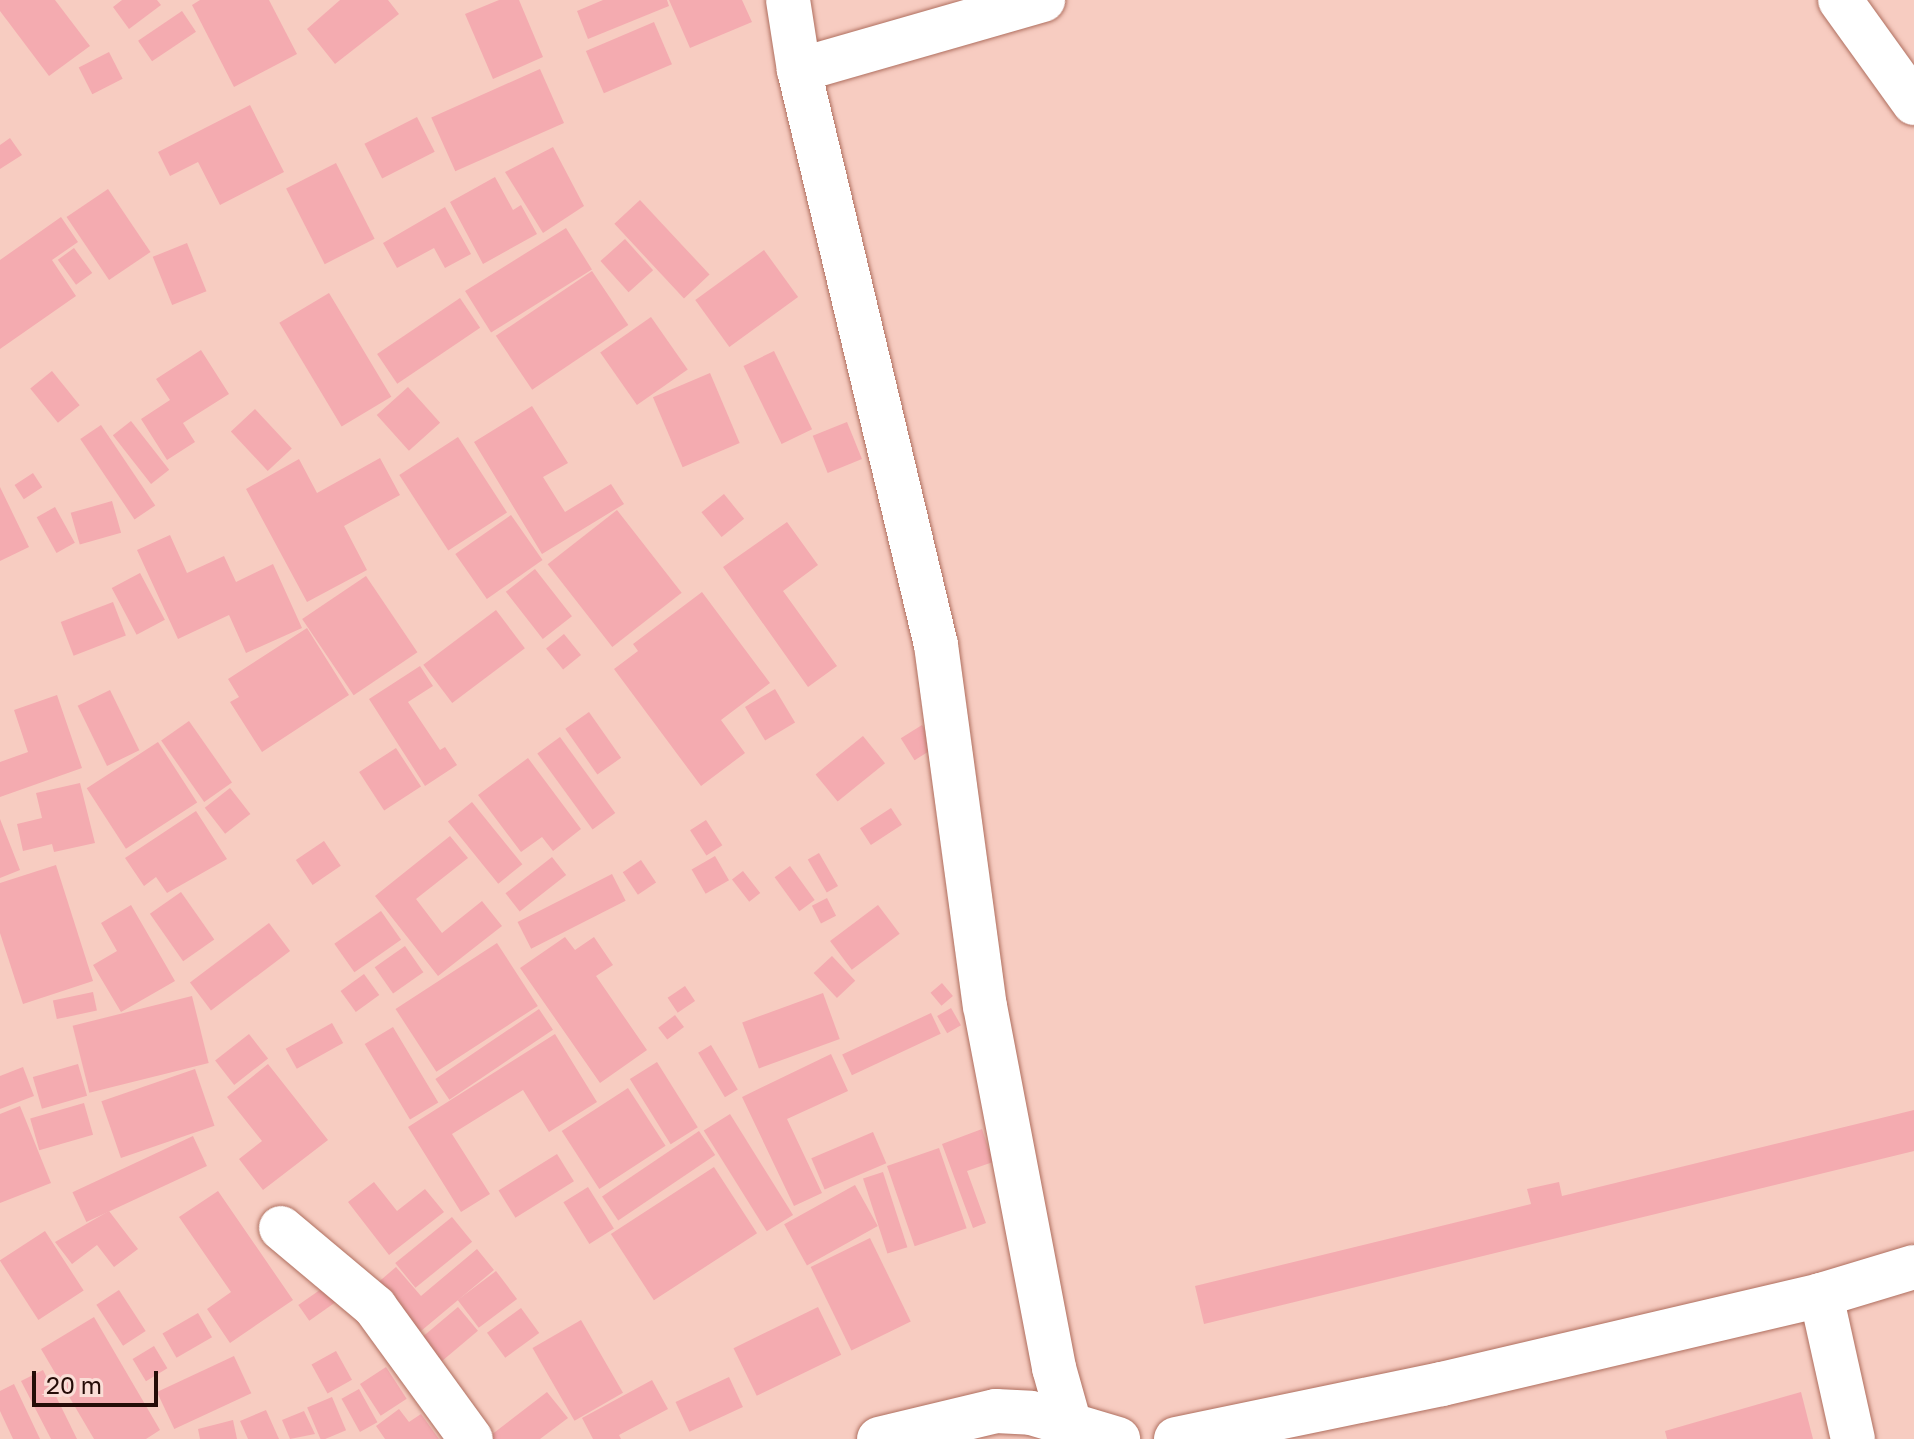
<!DOCTYPE html>
<html>
<head>
<meta charset="utf-8">
<style>
  body { margin:0 }
  #map { position:relative; width:1914px; height:1439px; overflow:hidden; background:#f7ccc1; font-family:"Golos Text",sans-serif }
  div>[style] { position:absolute }
  [style*='--x'] { left:calc(var(--x)*1px); top:calc(var(--y)*1px); width:calc(var(--w)*1px); rotate:calc(var(--a)*1deg) }
  .building>* { inset:0; background:#f4abb0; transform-origin:0 0 }
  .roads { filter:drop-shadow(0 0 2px #af6f5f) drop-shadow(0 0 2px #af6f5f) }
  .minor>* { height:44px; margin:-22px; padding:0 22px; transform-origin:22px; border-radius:22px; background:#fff }
  span { translate:-50% -50%; white-space:nowrap; text-align:center; line-height:1.15; -webkit-text-stroke:8px #faddd6; paint-order:stroke }
  .scale { position:absolute; left:32px; top:1371px; width:126px; height:36px; box-sizing:border-box; border:4px solid #240c07; border-top:0; padding-left:10px; font-size:24px; line-height:28px; white-space:nowrap; color:#240c07; -webkit-text-stroke:6px #faddd6; paint-order:stroke }
</style>
</head>
<body>
<div id="map">
  <div class="building">
    <div style="clip-path:polygon(0 0,55px 0,90px 46px,49px 76px,0 11px)"></div>
    <div style="clip-path:polygon(122px 0,157px 0,161px 5px,129px 29px,113px 7px)"></div>
    <div style="clip-path:polygon(200px 0,269px 0,297px 54px,234px 87px,192px 5px)"></div>
    <div style="clip-path:polygon(340px 0,388px 0,399px 14px,335px 64px,307px 29px)"></div>
    <div style="clip-path:polygon(499px 0,519px 0,543px 57px,493px 79px,465px 14px)"></div>
    <div style="clip-path:polygon(603px 0,667px 0,669px 6px,588px 39px,577px 11px)"></div>
    <div style="clip-path:polygon(669px 0,742px 0,752px 22px,690px 48px)"></div>
    <div style="left:182px;top:11px;width:25px;height:53px;rotate:56deg"></div>
    <div style="left:654px;top:22px;width:46px;height:74px;rotate:67deg"></div>
    <div style="left:109px;top:52px;width:30px;height:34px;rotate:63deg"></div>
    <div style="left:540px;top:69px;width:59px;height:119px;rotate:66deg"></div>
    <div style="clip-path:polygon(250px 105px,284px 172px,220px 205px,198px 162px,170px 176px,158px 152px)"></div>
    <div style="left:417px;top:117px;width:39px;height:59px;rotate:63deg"></div>
    <div style="clip-path:polygon(10px 138px,22px 155px,0 169px,0 145px)"></div>
    <div style="clip-path:polygon(553px 147px,584px 206px,543px 233px,505px 172px)"></div>
    <div style="left:336px;top:163px;width:85px;height:56px;rotate:63deg"></div>
    <div style="clip-path:polygon(495px 177px,513px 210px,521px 205px,537px 234px,483px 264px,450px 202px)"></div>
    <div style="left:108px;top:189px;width:76px;height:50px;rotate:56deg"></div>
    <div style="left:640px;top:200px;width:102px;height:35px;rotate:47deg"></div>
    <div style="clip-path:polygon(445px 207px,471px 254px,445px 268px,434px 248px,397px 268px,383px 243px)"></div>
    <div style="clip-path:polygon(61px 217px,78px 242px,52px 260px,76px 296px,0 349px,0 260px)"></div>
    <div style="left:566px;top:228px;width:49px;height:119px;rotate:58deg"></div>
    <div style="left:625px;top:239px;width:42px;height:33px;rotate:48deg"></div>
    <div style="left:187px;top:243px;width:52px;height:37px;rotate:68deg"></div>
    <div style="left:74px;top:248px;width:31px;height:20px;rotate:54deg"></div>
    <div style="left:764px;top:250px;width:58px;height:85px;rotate:54deg"></div>
    <div style="left:592px;top:271px;width:65px;height:116px;rotate:56deg"></div>
    <div style="left:329px;top:293px;width:121px;height:58px;rotate:59deg"></div>
    <div style="left:460px;top:298px;width:36px;height:100px;rotate:56deg"></div>
    <div style="left:651px;top:317px;width:64px;height:62px;rotate:55deg"></div>
    <div style="clip-path:polygon(201px 350px,229px 394px,183px 423px,195px 442px,167px 460px,141px 419px,170px 400px,156px 379px)"></div>
    <div style="left:774px;top:351px;width:87px;height:34px;rotate:64deg"></div>
    <div style="left:52px;top:371px;width:44px;height:28px;rotate:51deg"></div>
    <div style="left:710px;top:373px;width:76px;height:62px;rotate:67deg"></div>
    <div style="left:408px;top:387px;width:48px;height:42px;rotate:48deg"></div>
    <div style="clip-path:polygon(532px 406px,568px 463px,543px 477px,565px 512px,611px 484px,624px 504px,542px 554px,474px 442px)"></div>
    <div style="left:255px;top:409px;width:54px;height:33px;rotate:47deg"></div>
    <div style="left:131px;top:421px;width:62px;height:23px;rotate:52deg"></div>
    <div style="left:847px;top:422px;width:40px;height:37px;rotate:68deg"></div>
    <div style="left:101px;top:425px;width:97px;height:25px;rotate:56deg"></div>
    <div style="left:458px;top:437px;width:90px;height:70px;rotate:57deg"></div>
    <div style="clip-path:polygon(380px 458px,400px 495px,344px 526px,367px 570px,307px 602px,246px 489px,299px 459px,317px 493px)"></div>
    <div style="left:33px;top:473px;width:17px;height:22px;rotate:57deg"></div>
    <div style="clip-path:polygon(0 487px,29px 547px,0 561px)"></div>
    <div style="left:724px;top:494px;width:32px;height:29px;rotate:51deg"></div>
    <div style="left:112px;top:501px;width:33px;height:43px;rotate:74deg"></div>
    <div style="left:55px;top:507px;width:41px;height:21px;rotate:61deg"></div>
    <div style="left:617px;top:510px;width:105px;height:88px;rotate:52deg"></div>
    <div style="left:511px;top:515px;width:55px;height:68px;rotate:55deg"></div>
    <div style="clip-path:polygon(787px 522px,818px 565px,783px 591px,837px 666px,808px 687px,723px 567px)"></div>
    <div style="clip-path:polygon(170px 535px,187px 573px,224px 556px,236px 582px,273px 564px,302px 628px,246px 653px,229px 615px,178px 639px,137px 550px)"></div>
    <div style="left:535px;top:569px;width:60px;height:37px;rotate:52deg"></div>
    <div style="left:140px;top:573px;width:53px;height:32px;rotate:62deg"></div>
    <div style="left:366px;top:576px;width:92px;height:77px;rotate:56deg"></div>
    <div style="clip-path:polygon(702px 592px,770px 683px,721px 720px,745px 753px,701px 786px,614px 669px,638px 651px,633px 644px)"></div>
    <div style="left:113px;top:602px;width:36px;height:56px;rotate:69deg"></div>
    <div style="left:496px;top:610px;width:48px;height:91px;rotate:53deg"></div>
    <div style="clip-path:polygon(307px 628px,349px 695px,262px 752px,230px 702px,239px 697px,228px 679px)"></div>
    <div style="left:564px;top:634px;width:27px;height:23px;rotate:51deg"></div>
    <div style="clip-path:polygon(420px 666px,433px 686px,408px 702px,440px 750px,445px 747px,457px 765px,425px 786px,369px 699px)"></div>
    <div style="left:775px;top:689px;width:39px;height:35px;rotate:59deg"></div>
    <div style="left:110px;top:690px;width:67px;height:36px;rotate:64deg"></div>
    <div style="clip-path:polygon(57px 695px,82px 768px,0 797px,0 762px,28px 752px,14px 710px)"></div>
    <div style="left:589px;top:712px;width:56px;height:29px;rotate:55deg"></div>
    <div style="left:189px;top:721px;width:75px;height:34px;rotate:55deg"></div>
    <div style="left:922px;top:725px;width:26px;height:25px;rotate:58deg"></div>
    <div style="left:863px;top:736px;width:35px;height:61px;rotate:51deg"></div>
    <div style="left:560px;top:737px;width:94px;height:28px;rotate:54deg"></div>
    <div style="left:158px;top:742px;width:72px;height:85px;rotate:57deg"></div>
    <div style="left:396px;top:748px;width:46px;height:44px;rotate:57deg"></div>
    <div style="clip-path:polygon(528px 758px,581px 829px,553px 851px,542px 837px,521px 852px,478px 795px)"></div>
    <div style="clip-path:polygon(80px 783px,95px 843px,54px 852px,52px 844px,23px 851px,17px 824px,42px 818px,36px 793px)"></div>
    <div style="left:230px;top:788px;width:33px;height:32px;rotate:52deg"></div>
    <div style="left:472px;top:802px;width:80px;height:31px;rotate:51deg"></div>
    <div style="left:891px;top:808px;width:20px;height:37px;rotate:57deg"></div>
    <div style="clip-path:polygon(196px 811px,227px 859px,167px 893px,156px 877px,144px 886px,125px 858px)"></div>
    <div style="clip-path:polygon(0 819px,20px 870px,0 878px)"></div>
    <div style="left:706px;top:820px;width:30px;height:19px;rotate:57deg"></div>
    <div style="clip-path:polygon(450px 836px,468px 858px,416px 899px,442px 933px,482px 901px,502px 926px,438px 976px,375px 896px)"></div>
    <div style="left:324px;top:841px;width:30px;height:34px;rotate:56deg"></div>
    <div style="left:819px;top:853px;width:38px;height:13px;rotate:60deg"></div>
    <div style="left:715px;top:856px;width:28px;height:27px;rotate:60deg"></div>
    <div style="left:552px;top:857px;width:23px;height:59px;rotate:52deg"></div>
    <div style="left:641px;top:860px;width:27px;height:22px;rotate:56deg"></div>
    <div style="clip-path:polygon(56px 865px,93px 981px,23px 1004px,0 933px,0 883px)"></div>
    <div style="left:790px;top:866px;width:42px;height:19px;rotate:54deg"></div>
    <div style="left:743px;top:871px;width:28px;height:14px;rotate:52deg"></div>
    <div style="left:612px;top:874px;width:30px;height:106px;rotate:63deg"></div>
    <div style="left:181px;top:892px;width:58px;height:38px;rotate:55deg"></div>
    <div style="left:827px;top:898px;width:20px;height:17px;rotate:63deg"></div>
    <div style="clip-path:polygon(131px 905px,175px 981px,121px 1012px,93px 965px,117px 951px,101px 923px)"></div>
    <div style="left:878px;top:905px;width:36px;height:60px;rotate:53deg"></div>
    <div style="left:381px;top:911px;width:35px;height:57px;rotate:55deg"></div>
    <div style="left:269px;top:923px;width:35px;height:99px;rotate:53deg"></div>
    <div style="clip-path:polygon(565px 937px,575px 950px,594px 937px,613px 965px,596px 976px,647px 1050px,600px 1083px,520px 968px)"></div>
    <div style="left:497px;top:943px;width:75px;height:121px;rotate:57deg"></div>
    <div style="left:405px;top:946px;width:32px;height:37px;rotate:55deg"></div>
    <div style="left:832px;top:956px;width:34px;height:25px;rotate:47deg"></div>
    <div style="left:364px;top:974px;width:26px;height:29px;rotate:54deg"></div>
    <div style="left:942px;top:983px;width:17px;height:15px;rotate:50deg"></div>
    <div style="left:685px;top:986px;width:18px;height:21px;rotate:56deg"></div>
    <div style="left:93px;top:992px;width:19px;height:41px;rotate:78deg"></div>
    <div style="left:823px;top:993px;width:49px;height:86px;rotate:70deg"></div>
    <div style="left:192px;top:996px;width:69px;height:123px;rotate:76deg"></div>
    <div style="left:951px;top:1008px;width:20px;height:16px;rotate:60deg"></div>
    <div style="left:539px;top:1009px;width:25px;height:125px;rotate:56deg"></div>
    <div style="left:931px;top:1013px;width:23px;height:98px;rotate:65deg"></div>
    <div style="left:675px;top:1015px;width:15px;height:21px;rotate:53deg"></div>
    <div style="left:332px;top:1023px;width:23px;height:53px;rotate:61deg"></div>
    <div style="left:393px;top:1027px;width:88px;height:33px;rotate:59deg"></div>
    <div style="left:249px;top:1034px;width:31px;height:43px;rotate:52deg"></div>
    <div style="clip-path:polygon(555px 1034px,597px 1102px,549px 1132px,523px 1090px,452px 1134px,490px 1194px,461px 1212px,408px 1127px)"></div>
    <div style="left:711px;top:1045px;width:52px;height:15px;rotate:59deg"></div>
    <div style="clip-path:polygon(831px 1054px,848px 1091px,787px 1119px,822px 1193px,794px 1206px,742px 1097px)"></div>
    <div style="left:657px;top:1062px;width:77px;height:32px;rotate:58deg"></div>
    <div style="left:78px;top:1064px;width:33px;height:47px;rotate:74deg"></div>
    <div style="clip-path:polygon(268px 1064px,328px 1140px,263px 1190px,239px 1159px,262px 1141px,227px 1097px)"></div>
    <div style="clip-path:polygon(23px 1067px,34px 1096px,0 1109px,0 1076px)"></div>
    <div style="left:195px;top:1069px;width:60px;height:99px;rotate:71deg"></div>
    <div style="left:628px;top:1088px;width:69px;height:79px;rotate:57deg"></div>
    <div style="left:84px;top:1103px;width:33px;height:56px;rotate:74deg"></div>
    <div style="clip-path:polygon(20px 1106px,51px 1183px,0 1203px,0 1114px)"></div>
    <div style="clip-path:polygon(1914px 1110px,1914px 1151px,1204px 1324px,1195px 1286px,1531px 1204px,1527px 1189px,1559px 1182px,1562px 1196px)"></div>
    <div style="left:730px;top:1114px;width:119px;height:31px;rotate:58deg"></div>
    <div style="clip-path:polygon(982px 1129px,993px 1162px,967px 1171px,986px 1223px,973px 1228px,942px 1144px)"></div>
    <div style="left:699px;top:1131px;width:29px;height:117px;rotate:56deg"></div>
    <div style="left:873px;top:1132px;width:34px;height:67px;rotate:67deg"></div>
    <div style="left:193px;top:1136px;width:33px;height:133px;rotate:65deg"></div>
    <div style="left:939px;top:1148px;width:85px;height:55px;rotate:71deg"></div>
    <div style="left:557px;top:1154px;width:32px;height:69px;rotate:58deg"></div>
    <div style="left:714px;top:1167px;width:79px;height:123px;rotate:57deg"></div>
    <div style="left:883px;top:1172px;width:79px;height:21px;rotate:72deg"></div>
    <div style="clip-path:polygon(374px 1182px,397px 1211px,425px 1189px,444px 1212px,389px 1255px,348px 1202px)"></div>
    <div style="left:855px;top:1185px;width:47px;height:81px;rotate:61deg"></div>
    <div style="left:588px;top:1187px;width:49px;height:29px;rotate:58deg"></div>
    <div style="clip-path:polygon(218px 1191px,293px 1300px,230px 1343px,207px 1309px,231px 1292px,179px 1217px)"></div>
    <div style="clip-path:polygon(109px 1211px,138px 1249px,114px 1267px,97px 1245px,72px 1264px,55px 1242px)"></div>
    <div style="left:452px;top:1217px;width:32px;height:73px;rotate:51deg"></div>
    <div style="left:45px;top:1231px;width:71px;height:54px;rotate:57deg"></div>
    <div style="left:870px;top:1238px;width:93px;height:66px;rotate:64deg"></div>
    <div style="clip-path:polygon(477px 1249px,494px 1270px,409px 1341px,368px 1291px,396px 1267px,421px 1296px)"></div>
    <div style="left:496px;top:1271px;width:35px;height:48px;rotate:53deg"></div>
    <div style="left:327px;top:1285px;width:19px;height:35px;rotate:55deg"></div>
    <div style="left:119px;top:1290px;width:49px;height:27px;rotate:57deg"></div>
    <div style="left:458px;top:1307px;width:31px;height:50px;rotate:50deg"></div>
    <div style="left:818px;top:1307px;width:53px;height:94px;rotate:64deg"></div>
    <div style="left:521px;top:1308px;width:31px;height:42px;rotate:54deg"></div>
    <div style="left:198px;top:1313px;width:28px;height:41px;rotate:60deg"></div>
    <div style="clip-path:polygon(94px 1317px,160px 1430px,146px 1439px,94px 1439px,41px 1349px)"></div>
    <div style="left:581px;top:1320px;width:84px;height:56px;rotate:60deg"></div>
    <div style="left:154px;top:1346px;width:26px;height:25px;rotate:59deg"></div>
    <div style="left:336px;top:1351px;width:33px;height:28px;rotate:61deg"></div>
    <div style="left:234px;top:1356px;width:41px;height:85px;rotate:65deg"></div>
    <div style="left:386px;top:1367px;width:38px;height:31px;rotate:57deg"></div>
    <div style="clip-path:polygon(43px 1370px,77px 1439px,51px 1439px,21px 1381px)"></div>
    <div style="left:729px;top:1377px;width:33px;height:59px;rotate:65deg"></div>
    <div style="clip-path:polygon(652px 1380px,668px 1409px,619px 1435px,621px 1439px,593px 1439px,582px 1418px)"></div>
    <div style="clip-path:polygon(14px 1384px,40px 1439px,13px 1439px,0 1411px,0 1391px)"></div>
    <div style="left:359px;top:1389px;width:38px;height:20px;rotate:61deg"></div>
    <div style="clip-path:polygon(547px 1392px,568px 1418px,540px 1439px,486px 1439px)"></div>
    <div style="clip-path:polygon(1801px 1392px,1813px 1439px,1667px 1439px,1665px 1431px)"></div>
    <div style="left:332px;top:1397px;width:36px;height:27px;rotate:67deg"></div>
    <div style="clip-path:polygon(399px 1409px,409px 1422px,421px 1414px,439px 1439px,385px 1439px,376px 1426px)"></div>
    <div style="clip-path:polygon(266px 1410px,279px 1439px,248px 1439px,240px 1421px)"></div>
    <div style="clip-path:polygon(304px 1411px,315px 1434px,290px 1439px,282px 1420px)"></div>
    <div style="clip-path:polygon(233px 1420px,237px 1439px,200px 1439px,198px 1429px)"></div>
  </div>
  <div class="roads">
    <div class="minor">
      <div style="--x:788;--y:0;--w:71;--a:81.1"></div>
      <div style="--x:799;--y:70;--w:591;--a:76.6"></div>
      <div style="--x:936;--y:645;--w:364;--a:82.3"></div>
      <div style="--x:985;--y:1006;--w:369;--a:79.2"></div>
      <div style="--x:1054;--y:1368;--w:74;--a:74.3"></div>
      <div style="--x:1840;--y:0;--w:127;--a:54.3"></div>
      <div style="--x:799;--y:70;--w:254;--a:-16"></div>
      <div style="--x:281;--y:1228;--w:123;--a:40"></div>
      <div style="--x:375;--y:1307;--w:163;--a:54"></div>
      <div style="--x:1821;--y:1295;--w:148;--a:77.5"></div>
      <div style="--x:879;--y:1439;--w:120;--a:-13.5"></div>
      <div style="--x:996;--y:1411;--w:35;--a:3"></div>
      <div style="--x:1031;--y:1413;--w:91;--a:16.6"></div>
      <div style="--x:1176;--y:1439;--w:272;--a:-11.7"></div>
      <div style="--x:1442;--y:1384;--w:389;--a:-13.2"></div>
      <div style="--x:1821;--y:1295;--w:97;--a:-16.8"></div>
    </div>
  </div>
  <div class="scale">20 m</div>
</div>
</body>
</html>
